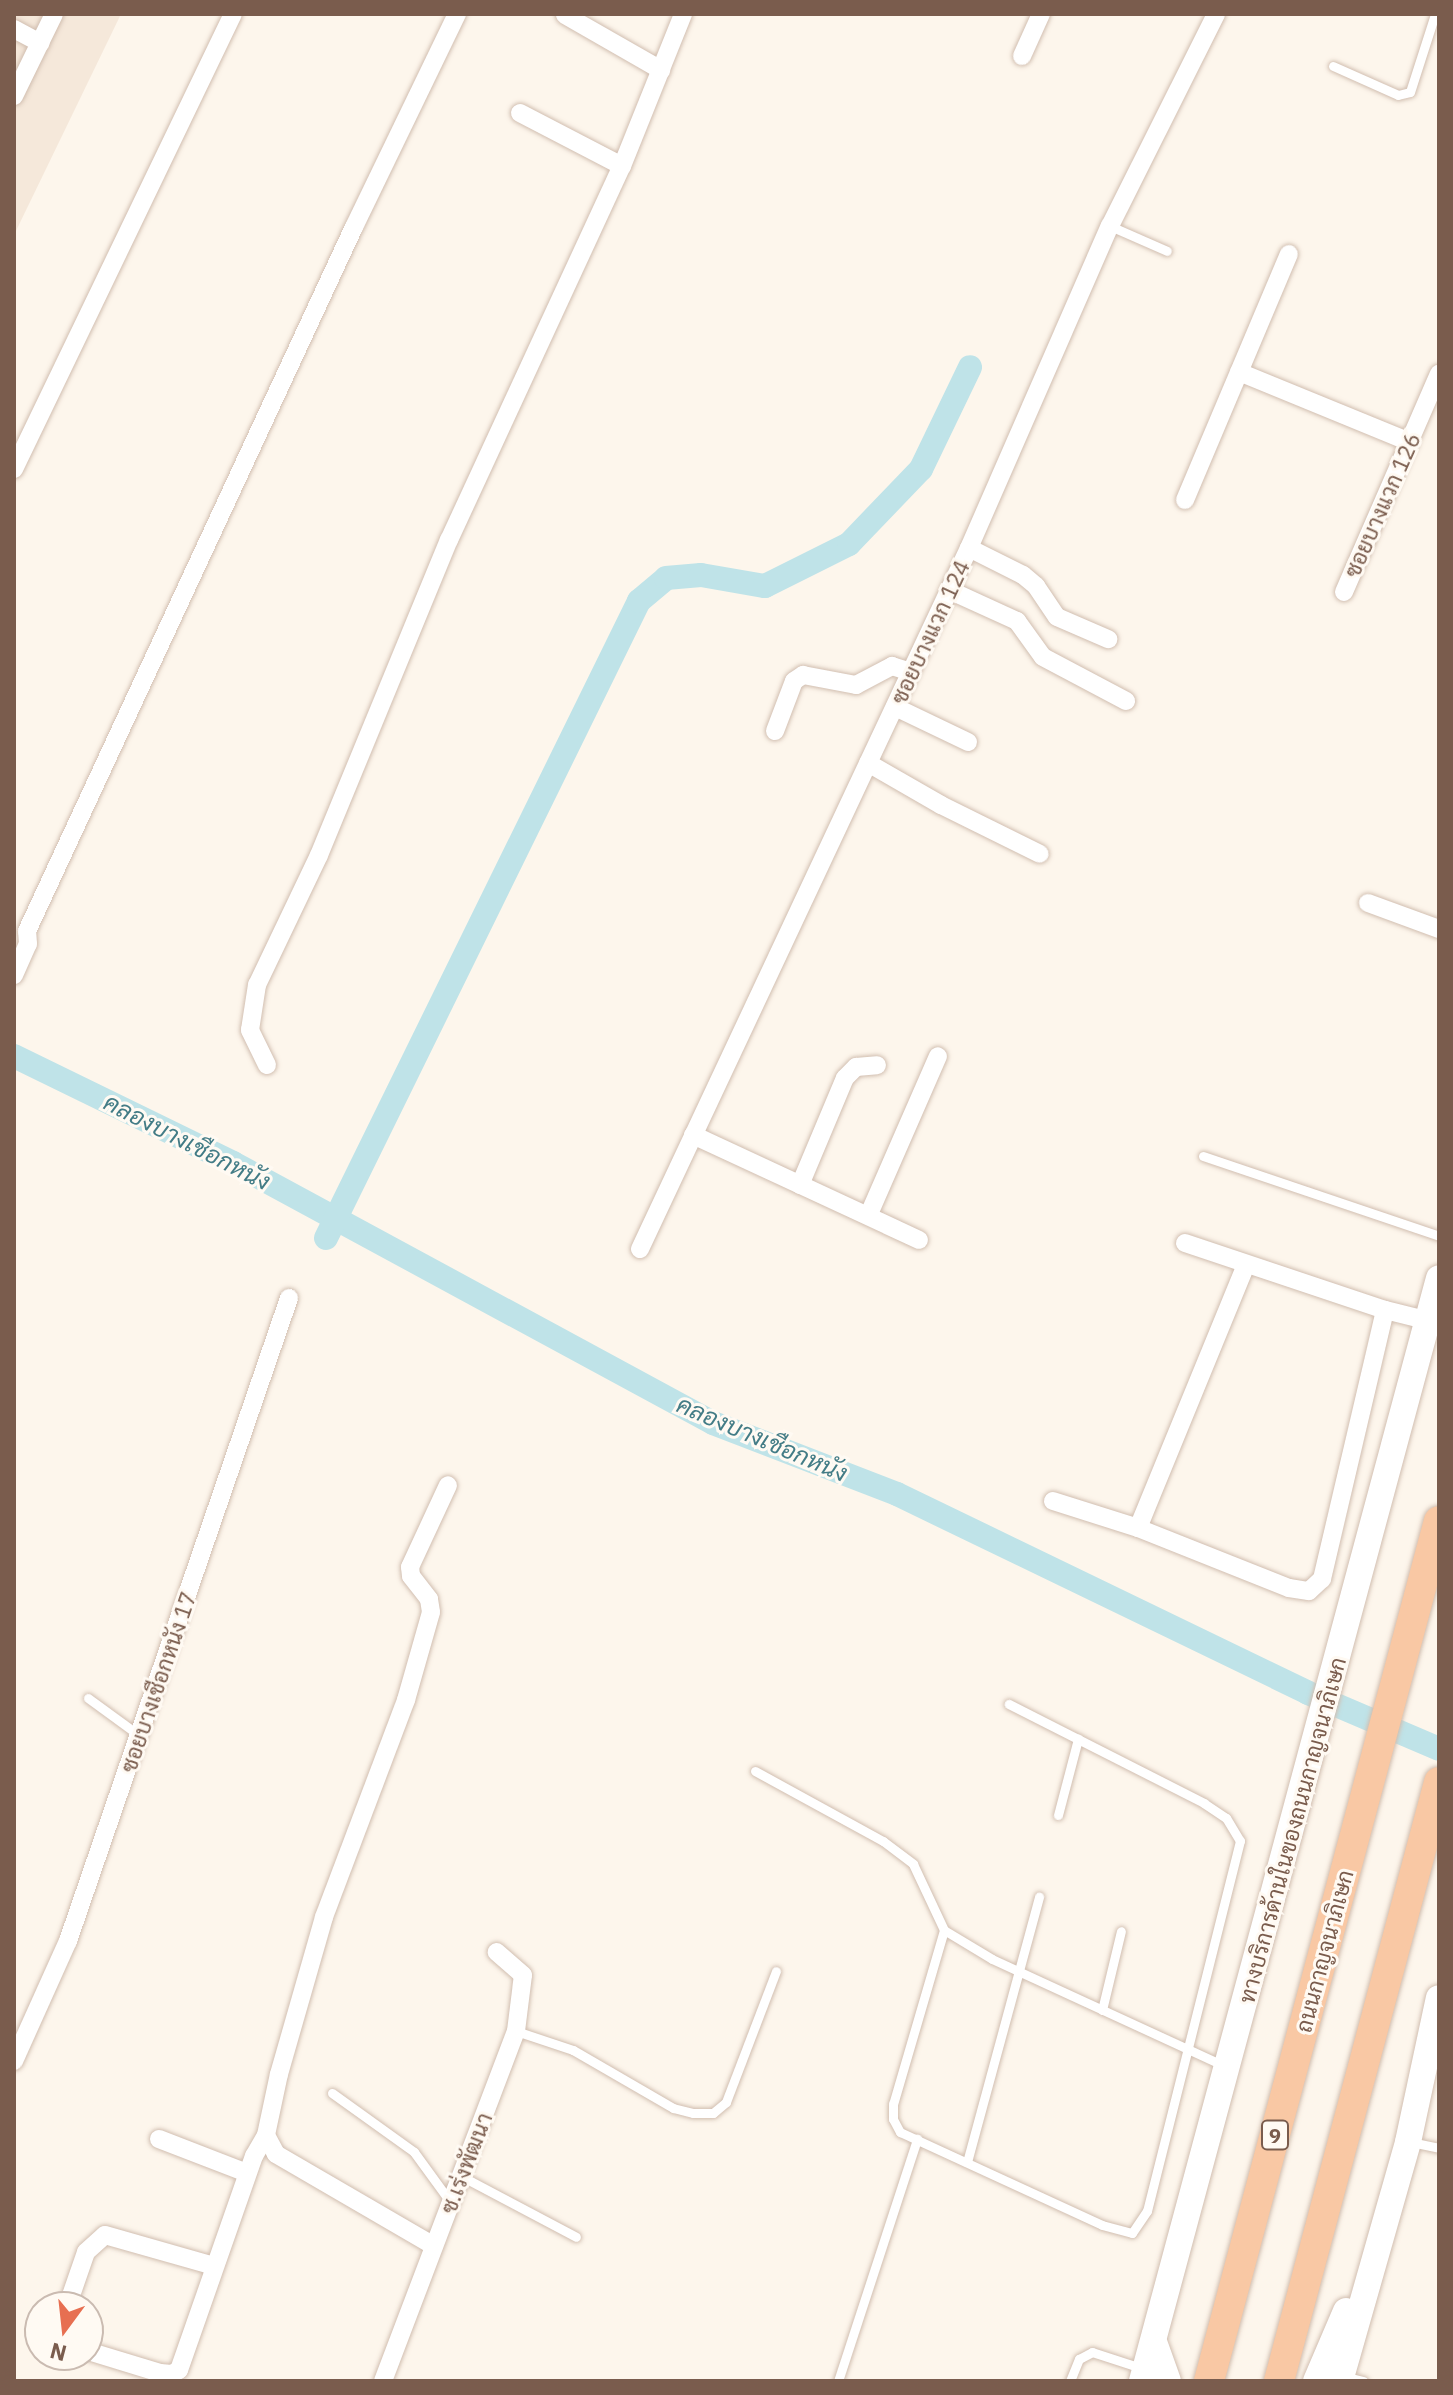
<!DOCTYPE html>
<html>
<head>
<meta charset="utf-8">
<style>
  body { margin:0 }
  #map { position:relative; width:1453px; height:2395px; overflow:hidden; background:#fdf6ec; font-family:"IBM Plex Sans",Sarabun,sans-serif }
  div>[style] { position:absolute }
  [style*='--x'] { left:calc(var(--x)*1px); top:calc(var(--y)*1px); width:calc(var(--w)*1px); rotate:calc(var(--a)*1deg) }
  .residential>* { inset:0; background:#f5e8da }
  .canal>* { height:24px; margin:-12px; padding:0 12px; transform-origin:12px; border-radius:12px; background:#bfe3e8 }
  .roads { filter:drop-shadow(0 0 2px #d1beb0) drop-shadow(0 0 2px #d1beb0) }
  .service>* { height:9px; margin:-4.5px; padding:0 4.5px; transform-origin:4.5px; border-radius:4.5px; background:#fff }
  .minor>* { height:18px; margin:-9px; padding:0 9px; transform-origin:9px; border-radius:9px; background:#fff }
  .secondary>* { height:26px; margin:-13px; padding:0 13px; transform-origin:13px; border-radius:13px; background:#fff }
  .trunk>* { height:30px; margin:-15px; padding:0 15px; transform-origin:15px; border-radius:15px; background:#f9c8a4 }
  span { translate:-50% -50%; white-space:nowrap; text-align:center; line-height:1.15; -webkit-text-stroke:6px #fffaf3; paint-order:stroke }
  .shield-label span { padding:2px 6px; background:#fffaf3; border:2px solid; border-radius:6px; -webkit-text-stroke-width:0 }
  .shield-label { font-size:20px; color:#7a5c4d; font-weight:700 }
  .street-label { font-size:22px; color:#7a5c4d }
  .water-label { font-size:24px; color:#437c86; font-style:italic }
  .frame { position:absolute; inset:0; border:16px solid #7a5c4d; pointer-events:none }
  .north { position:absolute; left:24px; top:2291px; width:80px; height:80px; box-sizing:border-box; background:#fffaf3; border:2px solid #cabbb1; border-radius:50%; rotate:195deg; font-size:22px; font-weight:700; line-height:32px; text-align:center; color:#7a5c4d }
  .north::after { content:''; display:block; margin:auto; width:28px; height:36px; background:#e76f51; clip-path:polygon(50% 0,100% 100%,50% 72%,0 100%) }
</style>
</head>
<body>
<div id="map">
  <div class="residential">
    <div style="clip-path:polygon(14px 14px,121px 14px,14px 235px)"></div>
  </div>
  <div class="canal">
    <div style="--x:14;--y:1056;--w:244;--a:26"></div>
    <div style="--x:233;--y:1163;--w:546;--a:28.44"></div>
    <div style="--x:713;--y:1423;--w:197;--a:21.1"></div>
    <div style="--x:897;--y:1494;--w:457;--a:25.8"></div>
    <div style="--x:1308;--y:1693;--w:142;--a:23.1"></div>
    <div style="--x:326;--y:1238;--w:710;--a:-63.83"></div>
    <div style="--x:639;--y:601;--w:35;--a:-40"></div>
    <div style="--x:666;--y:578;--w:35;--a:-5"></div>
    <div style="--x:701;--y:575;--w:65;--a:9.8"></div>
    <div style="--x:765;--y:586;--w:94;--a:-26.6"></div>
    <div style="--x:849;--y:544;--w:104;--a:-46.2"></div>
    <div style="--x:921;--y:469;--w:113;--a:-64.3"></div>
  </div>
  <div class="roads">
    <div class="service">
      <div style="--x:1333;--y:66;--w:71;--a:24"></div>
      <div style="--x:1398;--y:95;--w:12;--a:-14"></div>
      <div style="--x:1410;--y:92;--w:82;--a:-72.2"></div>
      <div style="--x:1110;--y:226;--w:62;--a:23.7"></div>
      <div style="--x:1203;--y:1156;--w:249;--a:18.7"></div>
      <div style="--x:88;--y:1698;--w:64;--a:36.2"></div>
      <div style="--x:755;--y:1771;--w:146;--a:28.7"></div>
      <div style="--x:883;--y:1841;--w:38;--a:37"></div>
      <div style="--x:913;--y:1864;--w:73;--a:64.8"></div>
      <div style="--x:944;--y:1930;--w:56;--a:31.1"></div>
      <div style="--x:992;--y:1959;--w:256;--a:24.7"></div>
      <div style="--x:1058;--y:1815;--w:79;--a:-75.3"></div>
      <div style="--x:944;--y:1930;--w:181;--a:106.3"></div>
      <div style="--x:893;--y:2104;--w:15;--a:90"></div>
      <div style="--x:893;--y:2119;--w:15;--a:62"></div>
      <div style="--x:900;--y:2132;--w:222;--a:24.7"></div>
      <div style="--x:1102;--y:2225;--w:31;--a:15"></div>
      <div style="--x:1132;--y:2233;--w:27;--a:-56"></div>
      <div style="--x:1147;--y:2211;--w:382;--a:-75.9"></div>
      <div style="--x:1240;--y:1841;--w:27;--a:-121"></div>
      <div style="--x:1226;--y:1818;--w:27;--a:-146"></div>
      <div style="--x:1204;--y:1803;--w:219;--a:-153.1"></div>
      <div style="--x:1102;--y:2010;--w:81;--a:-76.5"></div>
      <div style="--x:516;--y:2031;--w:60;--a:18.4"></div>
      <div style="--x:573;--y:2050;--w:116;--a:30.1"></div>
      <div style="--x:673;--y:2108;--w:21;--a:14"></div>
      <div style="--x:693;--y:2113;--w:20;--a:0"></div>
      <div style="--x:713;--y:2113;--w:17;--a:-40"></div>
      <div style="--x:726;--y:2102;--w:140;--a:-69.1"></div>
      <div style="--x:332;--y:2093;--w:101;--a:35.7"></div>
      <div style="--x:414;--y:2152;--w:63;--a:54"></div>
      <div style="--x:1411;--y:2142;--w:29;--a:12"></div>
      <div style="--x:967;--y:2162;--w:275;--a:-74.8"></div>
      <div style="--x:461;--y:2176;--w:130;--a:27.9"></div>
      <div style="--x:1343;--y:2376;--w:21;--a:14"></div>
      <div style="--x:838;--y:2381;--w:255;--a:-71.9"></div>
      <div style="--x:1070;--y:2381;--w:24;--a:-68"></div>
      <div style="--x:1079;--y:2359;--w:15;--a:-28"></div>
      <div style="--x:1092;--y:2352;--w:55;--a:18.1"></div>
    </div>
    <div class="minor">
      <div style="--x:565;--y:15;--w:111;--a:29.8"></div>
      <div style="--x:14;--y:29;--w:30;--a:28"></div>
      <div style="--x:1022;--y:56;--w:46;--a:-65.7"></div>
      <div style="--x:14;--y:96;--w:91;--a:-64"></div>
      <div style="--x:520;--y:113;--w:115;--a:27.5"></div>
      <div style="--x:1239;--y:372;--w:185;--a:22.3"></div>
      <div style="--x:14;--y:469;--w:505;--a:-64.3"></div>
      <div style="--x:1185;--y:500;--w:267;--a:-67.1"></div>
      <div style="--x:969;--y:548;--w:60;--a:26.6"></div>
      <div style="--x:1023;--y:575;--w:17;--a:40"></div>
      <div style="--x:1036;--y:586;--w:37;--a:56"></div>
      <div style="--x:1057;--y:617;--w:56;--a:23.3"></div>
      <div style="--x:949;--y:590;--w:75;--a:24.5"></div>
      <div style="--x:1017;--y:621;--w:44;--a:54.2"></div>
      <div style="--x:1043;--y:657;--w:94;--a:27.9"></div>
      <div style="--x:1344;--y:592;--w:238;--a:-66.5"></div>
      <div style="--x:895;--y:707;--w:81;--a:25.6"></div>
      <div style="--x:775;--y:731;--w:53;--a:-69.2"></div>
      <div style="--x:794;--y:681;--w:11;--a:-34"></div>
      <div style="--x:803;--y:675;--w:54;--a:10.7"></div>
      <div style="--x:856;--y:685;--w:41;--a:-27.8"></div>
      <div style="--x:892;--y:666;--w:20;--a:18"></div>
      <div style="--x:868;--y:763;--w:84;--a:29.9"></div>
      <div style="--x:941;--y:805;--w:110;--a:26.3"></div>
      <div style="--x:1368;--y:903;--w:76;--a:20.1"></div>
      <div style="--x:14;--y:975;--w:34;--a:-66"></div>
      <div style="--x:28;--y:944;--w:13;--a:-94"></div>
      <div style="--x:27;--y:931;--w:776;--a:-65.09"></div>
      <div style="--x:354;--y:227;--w:237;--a:-64.2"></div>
      <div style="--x:267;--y:1065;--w:39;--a:-116"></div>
      <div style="--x:250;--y:1030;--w:46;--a:-81.2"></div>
      <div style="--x:257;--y:985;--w:144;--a:-64.5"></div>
      <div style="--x:319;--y:855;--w:341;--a:-67.6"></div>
      <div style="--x:449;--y:540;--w:412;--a:-65.2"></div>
      <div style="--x:622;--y:166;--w:164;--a:-68.1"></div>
      <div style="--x:693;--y:1135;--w:249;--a:24.9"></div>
      <div style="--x:800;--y:1185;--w:116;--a:-67.2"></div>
      <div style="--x:845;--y:1078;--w:16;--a:-45"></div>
      <div style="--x:856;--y:1067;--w:21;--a:-5"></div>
      <div style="--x:869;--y:1214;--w:172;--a:-66.4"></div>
      <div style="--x:1185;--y:1243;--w:211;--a:18.5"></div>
      <div style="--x:640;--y:1249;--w:774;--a:-64.86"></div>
      <div style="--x:969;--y:548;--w:352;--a:-66.4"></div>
      <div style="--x:1110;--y:226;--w:237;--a:-63.4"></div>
      <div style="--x:1053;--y:1501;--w:89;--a:17.6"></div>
      <div style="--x:1138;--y:1528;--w:162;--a:21.7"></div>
      <div style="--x:1289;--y:1588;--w:20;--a:9"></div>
      <div style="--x:1309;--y:1591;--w:18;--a:-43"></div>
      <div style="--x:1322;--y:1579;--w:276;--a:-76.8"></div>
      <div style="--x:1385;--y:1310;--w:45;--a:14"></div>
      <div style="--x:1138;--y:1528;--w:284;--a:-67.7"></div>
      <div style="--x:14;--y:2061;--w:132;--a:-65.8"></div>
      <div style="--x:68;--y:1941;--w:680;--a:-71.03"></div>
      <div style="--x:159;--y:2139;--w:94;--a:21.1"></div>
      <div style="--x:434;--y:2246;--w:183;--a:-149.8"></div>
      <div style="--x:276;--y:2154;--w:21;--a:-118"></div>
      <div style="--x:266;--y:2135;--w:62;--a:-78"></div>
      <div style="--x:279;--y:2074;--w:163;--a:-74"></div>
      <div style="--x:324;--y:1917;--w:232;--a:-69.3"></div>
      <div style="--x:406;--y:1700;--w:91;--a:-74.1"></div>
      <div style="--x:431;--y:1612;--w:13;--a:-99"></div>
      <div style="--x:429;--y:1599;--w:29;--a:-128"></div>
      <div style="--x:411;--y:1576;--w:9;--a:-96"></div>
      <div style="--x:410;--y:1567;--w:90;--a:-65.1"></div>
      <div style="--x:67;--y:2307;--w:58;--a:-70.9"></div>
      <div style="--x:86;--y:2252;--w:25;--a:-42"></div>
      <div style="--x:105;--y:2235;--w:113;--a:15.9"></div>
      <div style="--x:88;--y:2351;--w:75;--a:17"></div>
      <div style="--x:160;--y:2373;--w:12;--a:5"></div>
      <div style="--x:172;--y:2374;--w:8;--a:-30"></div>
      <div style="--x:179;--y:2370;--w:227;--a:-70.7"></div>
      <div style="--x:254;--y:2156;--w:24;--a:-60"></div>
      <div style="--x:383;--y:2381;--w:374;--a:-69.2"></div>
      <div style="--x:516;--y:2031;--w:56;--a:-82.9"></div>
      <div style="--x:523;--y:1975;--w:35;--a:-139"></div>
    </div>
    <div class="secondary">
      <div style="--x:1154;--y:2342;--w:41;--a:70.3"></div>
      <div style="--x:1142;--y:2381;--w:1142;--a:-74.93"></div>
      <div style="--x:1316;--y:2381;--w:76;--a:-66.8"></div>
      <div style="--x:1340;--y:2381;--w:248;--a:-74.1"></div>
      <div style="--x:1408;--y:2142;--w:147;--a:-77.9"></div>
    </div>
    <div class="trunk">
      <div style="--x:1209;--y:2381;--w:890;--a:-75.03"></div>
      <div style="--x:1279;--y:2381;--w:620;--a:-75.04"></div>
    </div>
  </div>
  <div class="shield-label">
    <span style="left:1275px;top:2135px">9</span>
  </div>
  <div class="street-label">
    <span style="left:1382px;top:505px;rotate:-66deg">ซอยบางแวก 126</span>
    <span style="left:930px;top:632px;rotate:-65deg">ซอยบางแวก 124</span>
    <span style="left:158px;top:1682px;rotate:-71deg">ซอยบางเชือกหนัง 17</span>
    <span style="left:1292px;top:1830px;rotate:-75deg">ทางบริการด้านในของถนนกาญจนาภิเษก</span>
    <span style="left:1324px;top:1951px;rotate:-75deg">ถนนกาญจนาภิเษก</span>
    <span style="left:466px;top:2163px;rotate:-69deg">ซ.เร่งพัฒนา</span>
  </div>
  <div class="water-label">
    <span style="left:187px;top:1142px;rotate:27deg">คลองบางเชือกหนัง</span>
    <span style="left:762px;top:1439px;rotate:23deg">คลองบางเชือกหนัง</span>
  </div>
  <div class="frame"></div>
  <div class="north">N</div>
</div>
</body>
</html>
